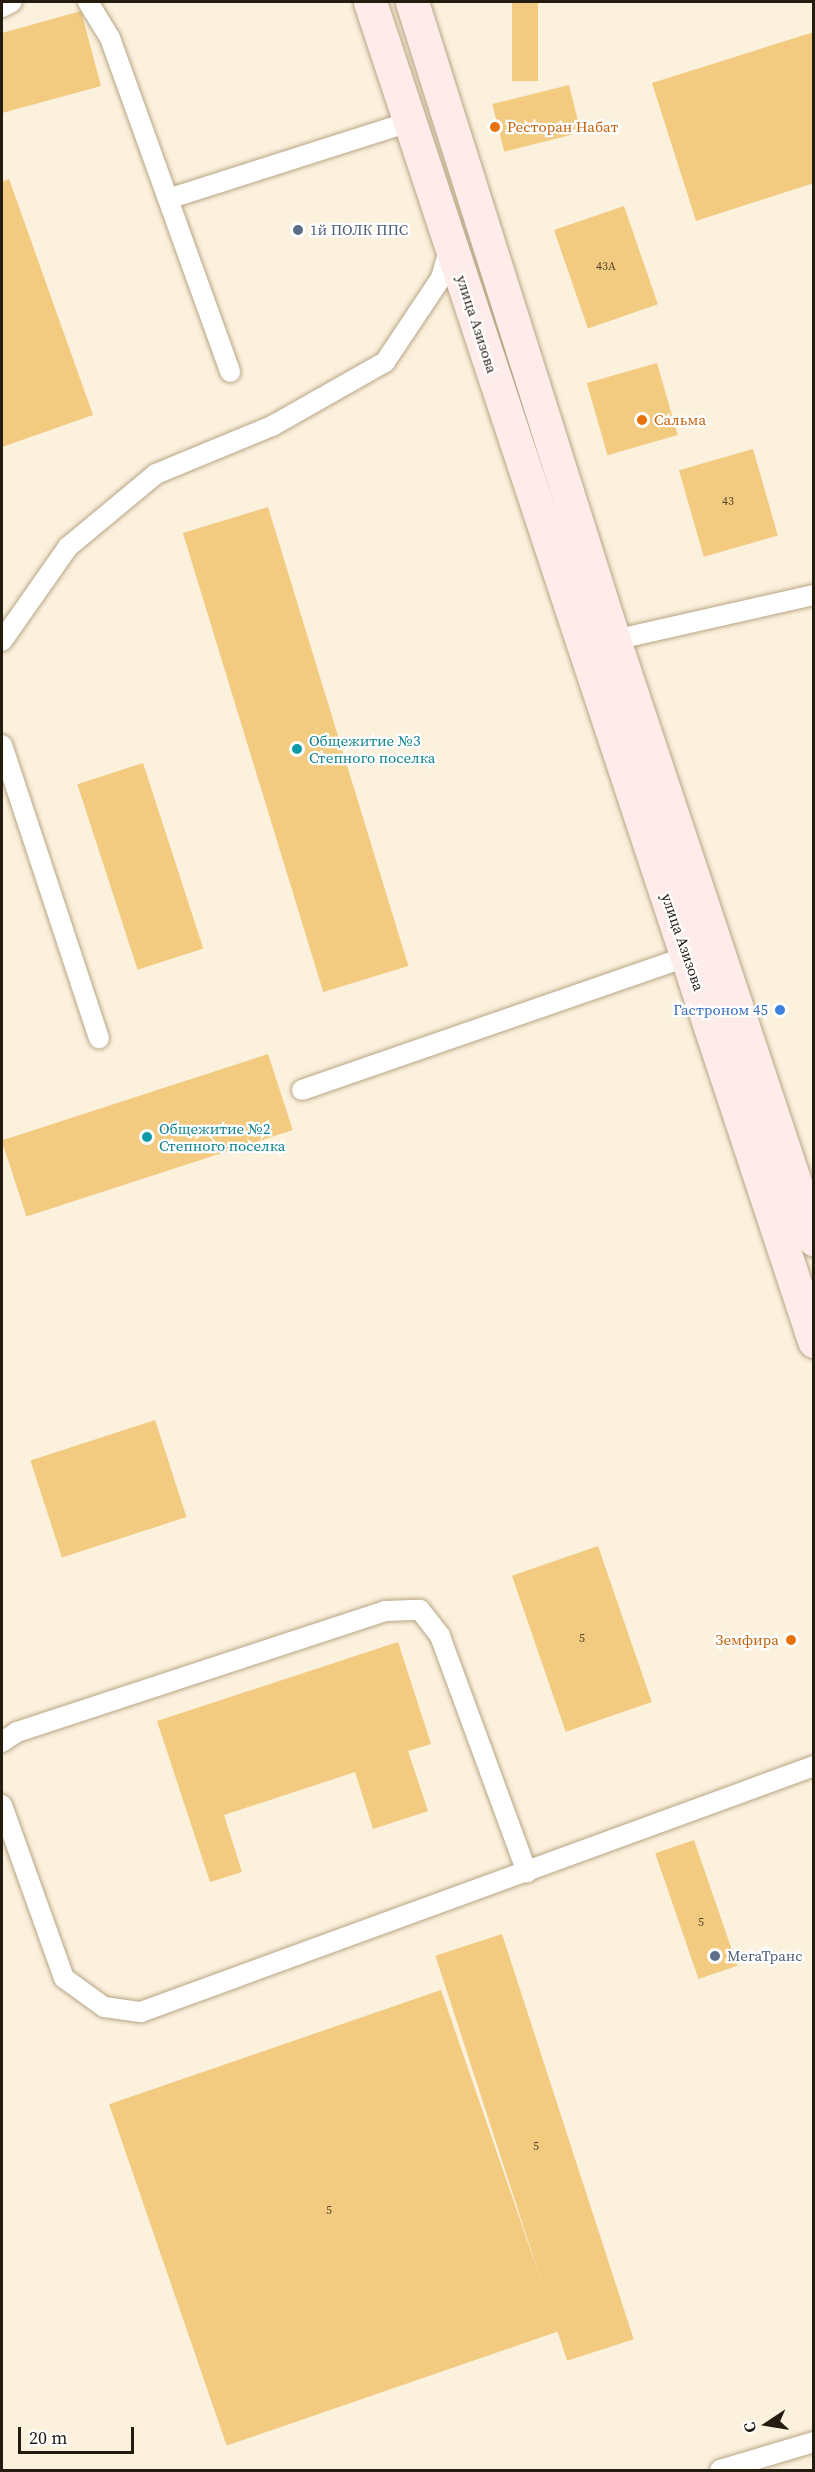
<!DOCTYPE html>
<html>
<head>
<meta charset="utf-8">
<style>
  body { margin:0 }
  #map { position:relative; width:815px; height:2472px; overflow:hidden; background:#fcf1dd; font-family:"Source Serif 4",serif }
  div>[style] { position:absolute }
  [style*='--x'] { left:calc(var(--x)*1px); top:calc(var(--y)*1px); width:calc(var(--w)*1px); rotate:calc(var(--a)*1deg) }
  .building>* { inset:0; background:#f2ca80; transform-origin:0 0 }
  .roads { filter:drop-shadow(0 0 2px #b7a585) drop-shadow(0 0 2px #b7a585) }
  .service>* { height:20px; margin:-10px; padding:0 10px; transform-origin:10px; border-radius:10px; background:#fff }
  .secondary>* { height:33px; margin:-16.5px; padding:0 16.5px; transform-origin:16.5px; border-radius:16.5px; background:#feeceb }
  .dots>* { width:16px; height:16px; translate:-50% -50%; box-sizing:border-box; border:3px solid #fff; border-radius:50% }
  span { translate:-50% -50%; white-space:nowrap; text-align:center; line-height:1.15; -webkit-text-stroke:4.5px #fff; paint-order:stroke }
  .number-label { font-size:12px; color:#57482b }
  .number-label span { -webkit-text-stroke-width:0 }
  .food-label { font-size:15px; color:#c56008 }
  .left { translate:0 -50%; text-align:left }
  .right { translate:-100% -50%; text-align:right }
  .service-label { font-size:15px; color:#4e5e75 }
  .street-label { font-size:15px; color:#231c0f }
  .culture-label { font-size:15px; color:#0d838f }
  .shop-label { font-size:15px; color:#366cbe }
  .frame { position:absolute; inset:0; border:3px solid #231c0f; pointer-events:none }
  .north { position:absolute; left:737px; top:2394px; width:60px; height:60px; -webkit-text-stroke:4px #fff; paint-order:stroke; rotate:258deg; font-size:16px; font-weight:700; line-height:24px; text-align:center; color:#231c0f }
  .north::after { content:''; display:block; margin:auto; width:21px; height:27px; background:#231c0f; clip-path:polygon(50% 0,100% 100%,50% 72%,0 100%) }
  .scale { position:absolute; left:18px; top:2427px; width:116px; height:27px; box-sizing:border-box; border:3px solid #231c0f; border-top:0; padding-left:8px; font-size:18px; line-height:21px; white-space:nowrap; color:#231c0f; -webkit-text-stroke:4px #fff; paint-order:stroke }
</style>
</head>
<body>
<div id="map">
  <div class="building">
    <div style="left:512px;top:2px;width:26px;height:79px"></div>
    <div style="clip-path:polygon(81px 11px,101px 86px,2px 113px,2px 33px)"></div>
    <div style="clip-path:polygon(814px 32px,814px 183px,696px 221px,652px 83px)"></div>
    <div style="left:569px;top:85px;width:49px;height:79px;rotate:76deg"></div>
    <div style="clip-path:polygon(9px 179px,93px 415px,2px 447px,2px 182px)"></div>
    <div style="left:624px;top:206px;width:104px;height:74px;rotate:71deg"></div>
    <div style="left:657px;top:363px;width:75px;height:73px;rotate:74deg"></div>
    <div style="left:753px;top:449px;width:90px;height:77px;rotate:74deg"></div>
    <div style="left:268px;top:507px;width:480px;height:89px;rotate:73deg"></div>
    <div style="left:143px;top:763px;width:195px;height:69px;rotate:72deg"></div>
    <div style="left:268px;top:1054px;width:80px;height:280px;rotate:72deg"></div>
    <div style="left:155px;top:1420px;width:102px;height:131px;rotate:72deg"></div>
    <div style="left:598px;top:1546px;width:165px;height:91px;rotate:71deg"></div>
    <div style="clip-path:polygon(398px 1642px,431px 1744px,408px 1751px,428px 1811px,373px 1829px,355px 1772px,224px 1815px,242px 1872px,210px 1882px,157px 1721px)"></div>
    <div style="left:694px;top:1840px;width:133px;height:41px;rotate:71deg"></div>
    <div style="left:502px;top:1934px;width:426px;height:70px;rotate:72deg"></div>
    <div style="left:441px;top:1990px;width:361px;height:351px;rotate:71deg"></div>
  </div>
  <div class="roads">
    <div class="service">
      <div style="--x:88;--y:2;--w:42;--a:58.6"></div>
      <div style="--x:110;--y:38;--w:355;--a:70.2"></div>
      <div style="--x:2;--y:7;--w:11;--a:-27"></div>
      <div style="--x:168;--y:199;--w:253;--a:-17.7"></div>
      <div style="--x:2;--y:641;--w:115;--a:-54.9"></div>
      <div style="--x:68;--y:547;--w:114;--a:-39.7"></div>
      <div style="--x:156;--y:474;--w:126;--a:-22.5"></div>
      <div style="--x:272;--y:426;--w:130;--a:-29.5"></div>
      <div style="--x:385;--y:362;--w:101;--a:-56.3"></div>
      <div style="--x:441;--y:278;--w:32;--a:-74"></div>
      <div style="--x:605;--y:642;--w:214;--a:-12.7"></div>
      <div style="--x:2;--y:745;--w:309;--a:71.7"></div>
      <div style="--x:302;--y:1090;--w:410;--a:-19.1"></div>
      <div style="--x:2;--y:1742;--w:18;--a:-34"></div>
      <div style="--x:17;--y:1732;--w:387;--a:-18.2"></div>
      <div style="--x:385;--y:1611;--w:35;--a:-2"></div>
      <div style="--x:420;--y:1610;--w:33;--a:52"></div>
      <div style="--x:440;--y:1636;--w:252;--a:69.8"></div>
      <div style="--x:2;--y:1805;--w:184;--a:70.3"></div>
      <div style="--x:64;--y:1978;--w:49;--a:35.9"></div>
      <div style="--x:104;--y:2007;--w:37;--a:8"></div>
      <div style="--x:141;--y:2012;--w:717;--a:-20.08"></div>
      <div style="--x:720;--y:2470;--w:98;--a:-16.6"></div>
    </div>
    <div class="secondary">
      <div style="--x:370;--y:2;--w:1411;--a:71.65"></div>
      <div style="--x:412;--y:2;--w:669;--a:72.43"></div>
      <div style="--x:614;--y:640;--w:632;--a:71.54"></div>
    </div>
  </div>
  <div class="dots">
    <div style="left:495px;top:127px;background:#e8710a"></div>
    <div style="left:298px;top:230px;background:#5c6f8a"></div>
    <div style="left:642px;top:420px;background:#e8710a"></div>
    <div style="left:297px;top:749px;background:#0f9aa8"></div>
    <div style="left:780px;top:1010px;background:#3f7fe0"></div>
    <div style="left:147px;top:1137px;background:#0f9aa8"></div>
    <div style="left:791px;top:1640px;background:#e8710a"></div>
    <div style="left:715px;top:1956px;background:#5c6f8a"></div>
  </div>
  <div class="number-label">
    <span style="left:606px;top:267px">43А</span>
    <span style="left:728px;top:502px">43</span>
    <span style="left:582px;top:1639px">5</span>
    <span style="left:701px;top:1923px">5</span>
    <span style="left:536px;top:2147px">5</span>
    <span style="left:329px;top:2211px">5</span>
  </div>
  <div class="food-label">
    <span class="left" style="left:507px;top:127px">Ресторан Набат</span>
    <span class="left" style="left:654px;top:420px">Сальма</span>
    <span class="right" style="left:779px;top:1640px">Земфира</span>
  </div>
  <div class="service-label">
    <span class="left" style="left:310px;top:230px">1й ПОЛК ППС</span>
    <span class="left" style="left:727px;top:1956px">МегаТранс</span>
  </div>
  <div class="street-label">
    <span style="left:477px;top:324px;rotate:72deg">улица Азизова</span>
    <span style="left:683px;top:942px;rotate:71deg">улица Азизова</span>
  </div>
  <div class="culture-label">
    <span class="left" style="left:309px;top:749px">Общежитие №3<br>Степного поселка</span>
    <span class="left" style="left:159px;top:1137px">Общежитие №2<br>Степного поселка</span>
  </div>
  <div class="shop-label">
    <span class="right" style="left:768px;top:1010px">Гастроном 45</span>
  </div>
  <div class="frame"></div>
  <div class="north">С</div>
  <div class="scale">20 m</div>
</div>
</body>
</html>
